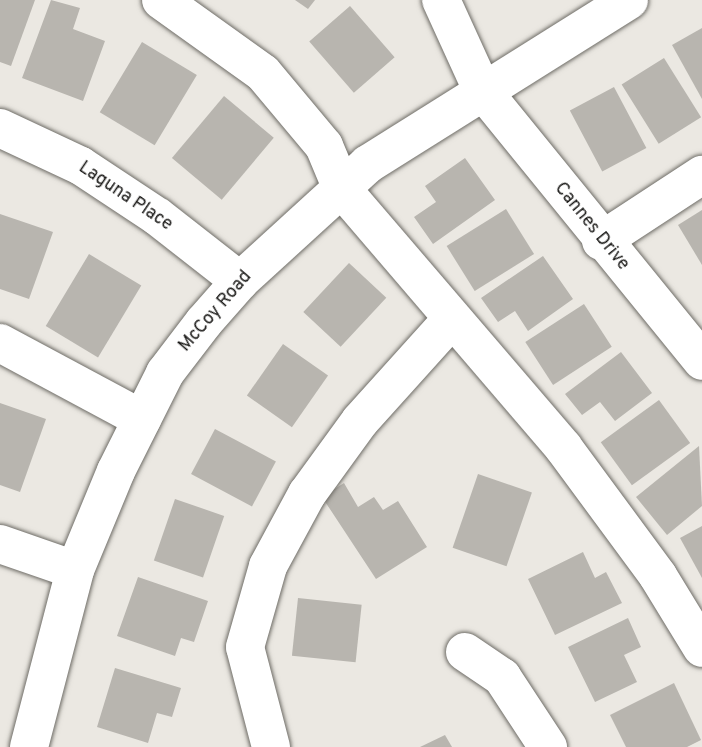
<!DOCTYPE html>
<html>
<head>
<meta charset="utf-8">
<style>
  body { margin:0 }
  #map { position:relative; width:702px; height:747px; overflow:hidden; background:#ebe8e2; font-family:Overpass,sans-serif }
  div>[style] { position:absolute }
  [style*='--x'] { left:calc(var(--x)*1px); top:calc(var(--y)*1px); width:calc(var(--w)*1px); rotate:calc(var(--a)*1deg) }
  .building>* { inset:0; background:#b8b5af; transform-origin:0 0 }
  .roads { filter:drop-shadow(0 0 2px #6e6c66) drop-shadow(0 0 2px #6e6c66) }
  .minor>* { height:38px; margin:-19px; padding:0 19px; transform-origin:19px; border-radius:19px; background:#fff }
  span { translate:-50% -50%; white-space:nowrap; text-align:center; line-height:1.15; -webkit-text-stroke:5px #fff; paint-order:stroke }
  .street-label { font-size:18px; color:#151412 }
</style>
</head>
<body>
<div id="map">
  <div class="building">
    <div style="clip-path:polygon(0 0,35px 0,11px 66px,0 62px)"></div>
    <div style="clip-path:polygon(51px 0,80px 8px,73px 29px,105px 41px,83px 101px,22px 78px)"></div>
    <div style="clip-path:polygon(295px 0,315px 0,308px 9px)"></div>
    <div style="left:350px;top:6px;width:68px;height:54px;rotate:49deg"></div>
    <div style="clip-path:polygon(702px 28px,702px 99px,672px 45px)"></div>
    <div style="left:142px;top:42px;width:64px;height:82px;rotate:31deg"></div>
    <div style="left:664px;top:58px;width:70px;height:50px;rotate:58deg"></div>
    <div style="left:614px;top:87px;width:69px;height:50px;rotate:62deg"></div>
    <div style="left:224px;top:96px;width:65px;height:81px;rotate:40deg"></div>
    <div style="clip-path:polygon(465px 158px,495px 200px,433px 244px,414px 217px,436px 202px,425px 186px)"></div>
    <div style="left:506px;top:209px;width:53px;height:70px;rotate:58deg"></div>
    <div style="clip-path:polygon(702px 210px,702px 265px,678px 225px)"></div>
    <div style="clip-path:polygon(0 214px,53px 232px,29px 299px,0 289px)"></div>
    <div style="left:89px;top:254px;width:61px;height:84px;rotate:31deg"></div>
    <div style="clip-path:polygon(543px 256px,573px 299px,528px 331px,515px 311px,498px 322px,481px 298px)"></div>
    <div style="left:349px;top:263px;width:51px;height:67px;rotate:43deg"></div>
    <div style="left:584px;top:304px;width:51px;height:70px;rotate:57deg"></div>
    <div style="left:283px;top:344px;width:55px;height:63px;rotate:35deg"></div>
    <div style="clip-path:polygon(621px 352px,652px 393px,615px 421px,600px 402px,582px 415px,565px 394px)"></div>
    <div style="left:659px;top:400px;width:53px;height:72px;rotate:54deg"></div>
    <div style="clip-path:polygon(0 403px,46px 419px,20px 492px,0 485px)"></div>
    <div style="left:215px;top:429px;width:69px;height:51px;rotate:28deg"></div>
    <div style="clip-path:polygon(699px 446px,702px 506px,667px 535px,636px 497px)"></div>
    <div style="left:478px;top:474px;width:57px;height:78px;rotate:19deg"></div>
    <div style="clip-path:polygon(344px 483px,358px 507px,374px 497px,383px 510px,398px 501px,427px 547px,376px 579px,322px 497px)"></div>
    <div style="left:175px;top:499px;width:52px;height:65px;rotate:19deg"></div>
    <div style="clip-path:polygon(702px 526px,702px 578px,680px 538px)"></div>
    <div style="clip-path:polygon(583px 552px,595px 578px,606px 572px,622px 603px,555px 635px,528px 579px)"></div>
    <div style="clip-path:polygon(138px 577px,208px 601px,194px 642px,181px 638px,175px 656px,117px 636px)"></div>
    <div style="left:298px;top:598px;width:64px;height:58px;rotate:6deg"></div>
    <div style="clip-path:polygon(628px 618px,641px 647px,624px 655px,637px 682px,595px 702px,568px 647px)"></div>
    <div style="clip-path:polygon(115px 668px,181px 688px,172px 717px,157px 713px,148px 743px,97px 727px)"></div>
    <div style="clip-path:polygon(674px 683px,701px 740px,687px 747px,626px 747px,610px 715px)"></div>
    <div style="clip-path:polygon(445px 735px,452px 747px,420px 747px)"></div>
  </div>
  <div class="roads">
    <div class="minor">
      <div style="--x:161;--y:0;--w:125;--a:35.6"></div>
      <div style="--x:263;--y:73;--w:95;--a:50.1"></div>
      <div style="--x:324;--y:146;--w:47;--a:67.3"></div>
      <div style="--x:342;--y:189;--w:340;--a:49.4"></div>
      <div style="--x:563;--y:447;--w:160;--a:53.6"></div>
      <div style="--x:658;--y:576;--w:84;--a:58.6"></div>
      <div style="--x:441;--y:0;--w:99;--a:65.5"></div>
      <div style="--x:482;--y:90;--w:349;--a:50.9"></div>
      <div style="--x:0;--y:128;--w:89;--a:25.1"></div>
      <div style="--x:81;--y:166;--w:92;--a:33.5"></div>
      <div style="--x:158;--y:217;--w:104;--a:38"></div>
      <div style="--x:601;--y:241;--w:121;--a:-33.2"></div>
      <div style="--x:0;--y:343;--w:161;--a:28.2"></div>
      <div style="--x:0;--y:544;--w:79;--a:19.1"></div>
      <div style="--x:465;--y:652;--w:45;--a:34"></div>
      <div style="--x:502;--y:677;--w:84;--a:56.7"></div>
      <div style="--x:29;--y:747;--w:183;--a:-75.4"></div>
      <div style="--x:75;--y:570;--w:107;--a:-67.5"></div>
      <div style="--x:116;--y:471;--w:110;--a:-63.4"></div>
      <div style="--x:165;--y:373;--w:64;--a:-52.6"></div>
      <div style="--x:204;--y:322;--w:55;--a:-48.7"></div>
      <div style="--x:240;--y:281;--w:173;--a:-42.4"></div>
      <div style="--x:368;--y:164;--w:308;--a:-32.1"></div>
      <div style="--x:271;--y:747;--w:103;--a:-104.6"></div>
      <div style="--x:245;--y:647;--w:84;--a:-74.1"></div>
      <div style="--x:268;--y:566;--w:82;--a:-61.6"></div>
      <div style="--x:307;--y:494;--w:90;--a:-54"></div>
      <div style="--x:360;--y:421;--w:136;--a:-48"></div>
    </div>
  </div>
  <div class="street-label">
    <span style="left:125px;top:197px;rotate:34deg">Laguna Place</span>
    <span style="left:591px;top:227px;rotate:51deg">Cannes Drive</span>
    <span style="left:216px;top:312px;rotate:-49deg">McCoy Road</span>
  </div>
</div>
</body>
</html>
